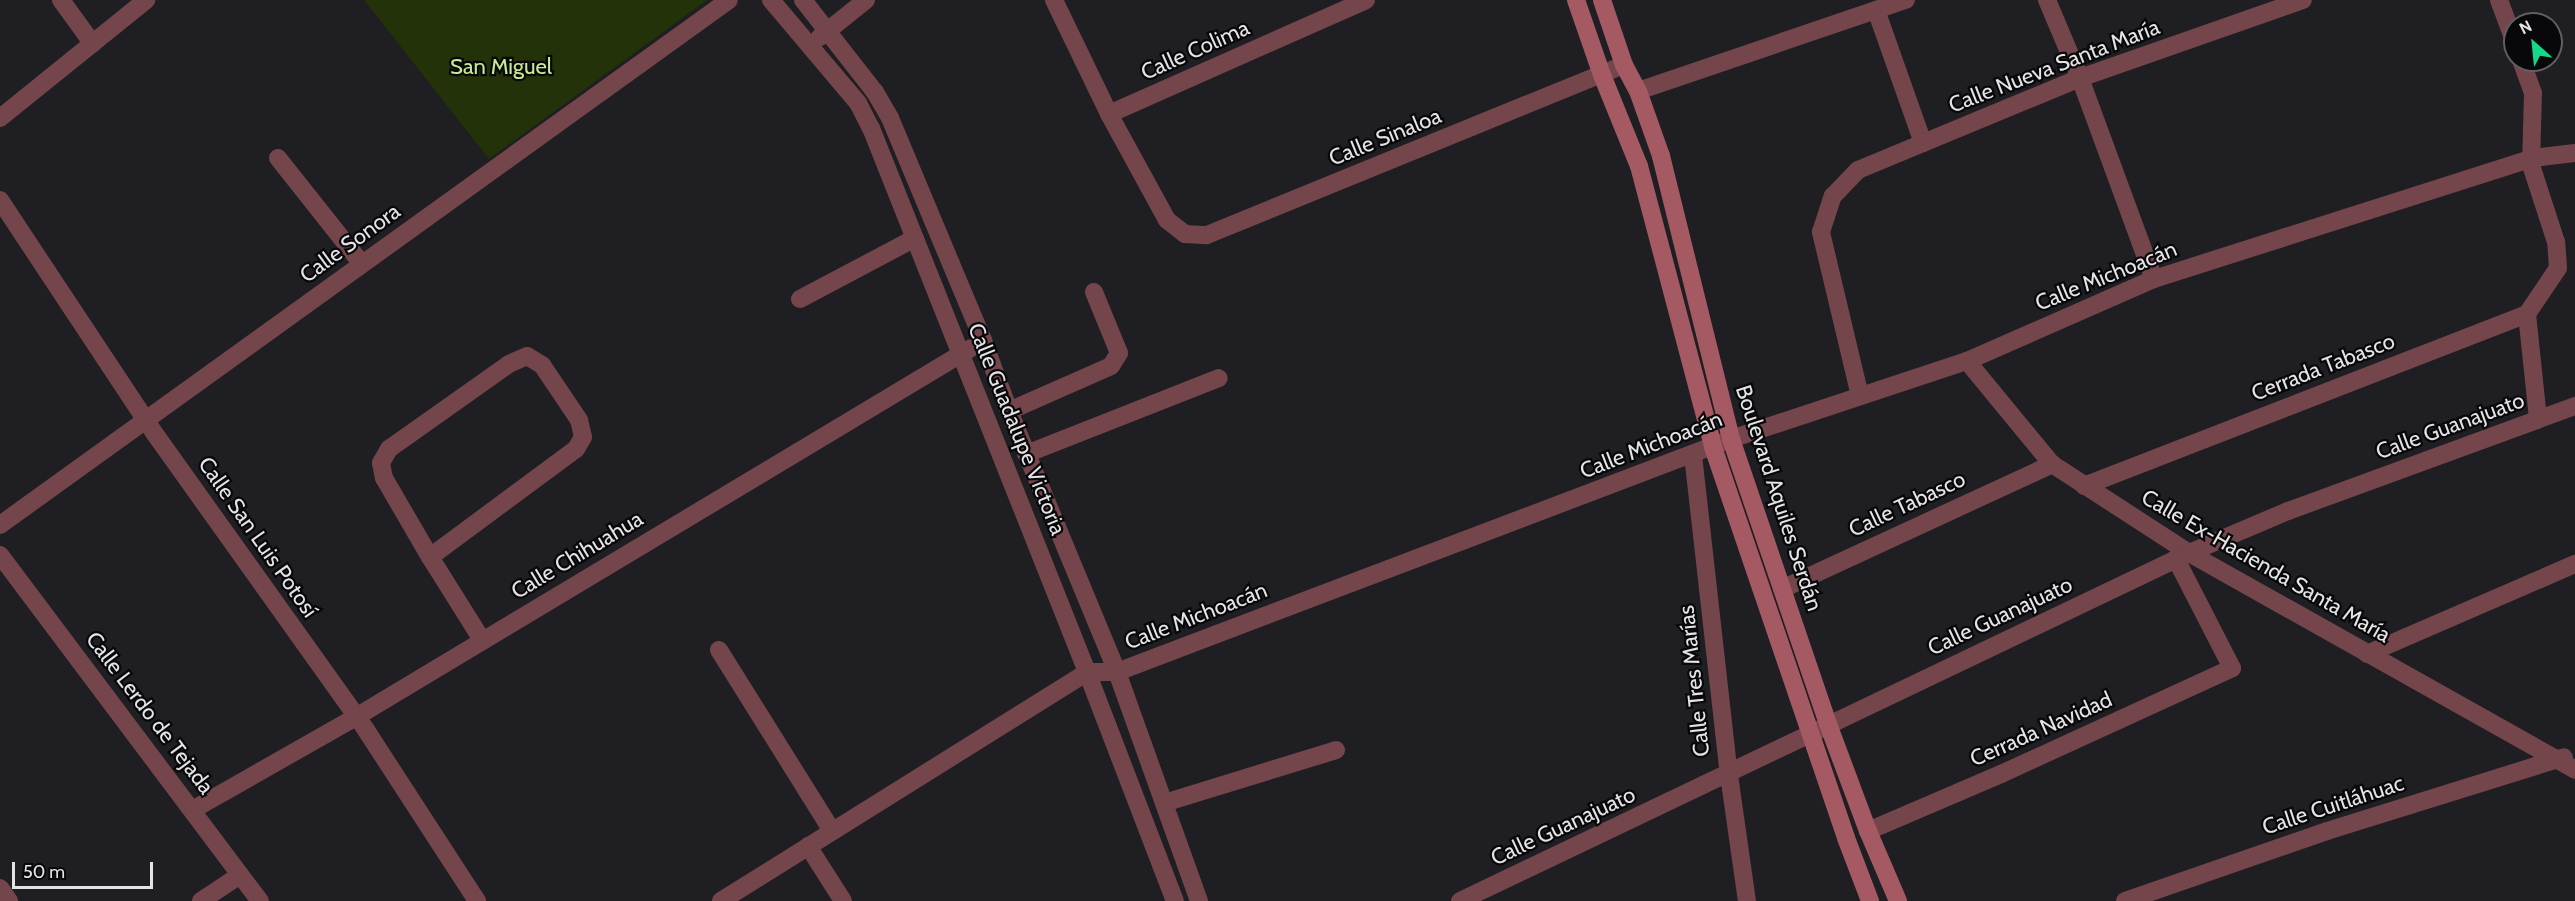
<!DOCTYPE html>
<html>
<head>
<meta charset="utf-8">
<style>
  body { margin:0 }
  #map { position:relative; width:2575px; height:901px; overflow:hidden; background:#1e1e23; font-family:Cabin,sans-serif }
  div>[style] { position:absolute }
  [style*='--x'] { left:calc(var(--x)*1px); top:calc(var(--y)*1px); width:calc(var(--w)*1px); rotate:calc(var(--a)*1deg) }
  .green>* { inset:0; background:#233209 }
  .street>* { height:18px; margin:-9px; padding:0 9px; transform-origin:9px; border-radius:9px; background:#74454a }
  .secondary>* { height:18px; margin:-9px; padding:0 9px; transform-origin:9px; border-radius:9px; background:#a45963 }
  span { translate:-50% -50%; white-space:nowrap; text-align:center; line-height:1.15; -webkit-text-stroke:4.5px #08080a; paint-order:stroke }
  .street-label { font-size:22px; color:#e4e4e7 }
  .park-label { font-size:22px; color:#c7ea96 }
  .north { position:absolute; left:2503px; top:12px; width:60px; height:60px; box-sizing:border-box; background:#08080a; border:2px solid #606062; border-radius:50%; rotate:333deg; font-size:16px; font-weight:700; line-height:24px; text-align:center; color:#e4e4e7 }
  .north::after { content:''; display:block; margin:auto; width:21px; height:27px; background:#14d989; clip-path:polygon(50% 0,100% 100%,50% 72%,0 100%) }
  .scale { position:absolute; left:12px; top:862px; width:141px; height:27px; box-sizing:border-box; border:3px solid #e4e4e7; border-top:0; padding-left:8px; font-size:18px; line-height:21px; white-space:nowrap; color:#e4e4e7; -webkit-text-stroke:4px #08080a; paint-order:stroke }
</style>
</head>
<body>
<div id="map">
  <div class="green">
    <div style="clip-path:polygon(364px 0,707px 0,489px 159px)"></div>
  </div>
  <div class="street">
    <div style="--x:61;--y:0;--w:54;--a:54"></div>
    <div style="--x:771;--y:0;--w:135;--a:49.8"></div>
    <div style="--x:858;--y:103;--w:28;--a:63"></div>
    <div style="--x:871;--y:128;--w:585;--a:68.34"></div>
    <div style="--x:1087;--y:672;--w:245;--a:69"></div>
    <div style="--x:803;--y:0;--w:117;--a:52"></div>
    <div style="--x:875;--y:92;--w:30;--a:60"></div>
    <div style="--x:890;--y:118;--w:241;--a:67.3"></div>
    <div style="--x:983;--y:340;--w:76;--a:69.9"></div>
    <div style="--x:1009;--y:411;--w:282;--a:67.5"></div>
    <div style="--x:1117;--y:672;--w:243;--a:70.3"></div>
    <div style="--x:1054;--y:0;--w:127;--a:64.2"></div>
    <div style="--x:1109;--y:114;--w:121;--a:61.3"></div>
    <div style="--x:1167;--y:220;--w:23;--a:38"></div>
    <div style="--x:1185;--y:234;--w:22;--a:3"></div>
    <div style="--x:1207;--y:235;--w:450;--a:-22.2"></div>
    <div style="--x:2047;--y:0;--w:85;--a:67.1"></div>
    <div style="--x:2080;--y:78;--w:214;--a:69.8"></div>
    <div style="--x:2499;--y:0;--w:46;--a:69.6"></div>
    <div style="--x:1876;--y:10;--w:141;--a:70.5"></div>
    <div style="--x:820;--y:37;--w:59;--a:-38.8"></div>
    <div style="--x:1638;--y:91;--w:283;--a:-18.8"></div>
    <div style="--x:1109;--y:114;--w:281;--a:-23.9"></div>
    <div style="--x:0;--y:118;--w:188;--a:-38.9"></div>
    <div style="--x:278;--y:158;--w:135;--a:51.6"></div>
    <div style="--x:0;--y:200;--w:281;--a:56.5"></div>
    <div style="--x:155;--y:434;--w:364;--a:54.5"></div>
    <div style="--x:366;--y:730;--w:204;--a:57"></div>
    <div style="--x:800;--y:299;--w:130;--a:-27.9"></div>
    <div style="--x:2527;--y:314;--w:106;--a:84"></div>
    <div style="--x:1967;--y:361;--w:134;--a:50.5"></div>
    <div style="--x:2052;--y:464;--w:163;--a:33"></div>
    <div style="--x:2189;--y:553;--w:443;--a:29.3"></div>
    <div style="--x:1860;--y:396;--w:169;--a:-103.4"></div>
    <div style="--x:1821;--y:232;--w:38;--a:-72"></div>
    <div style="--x:1833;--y:196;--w:36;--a:-46"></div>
    <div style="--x:1858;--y:170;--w:240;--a:-22.5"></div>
    <div style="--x:2080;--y:78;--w:236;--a:-19.3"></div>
    <div style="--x:1009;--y:411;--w:111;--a:-23.8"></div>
    <div style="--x:1111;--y:366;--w:15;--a:-58"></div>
    <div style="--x:1119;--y:353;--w:66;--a:-112.3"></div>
    <div style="--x:1026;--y:454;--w:207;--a:-21.5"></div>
    <div style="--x:1693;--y:455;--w:322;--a:83.6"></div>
    <div style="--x:1729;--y:775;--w:127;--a:81.9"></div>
    <div style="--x:2084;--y:486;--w:475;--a:-21.2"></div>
    <div style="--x:2527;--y:314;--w:55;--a:-56"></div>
    <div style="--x:2558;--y:268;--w:26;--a:-94"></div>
    <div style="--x:2556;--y:242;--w:81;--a:-108"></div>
    <div style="--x:2531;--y:165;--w:72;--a:-88.4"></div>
    <div style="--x:2533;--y:93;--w:35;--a:-110"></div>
    <div style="--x:0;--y:525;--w:898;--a:-35.76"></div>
    <div style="--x:0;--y:555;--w:433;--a:53.1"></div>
    <div style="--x:430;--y:557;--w:182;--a:-36.5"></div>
    <div style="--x:576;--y:449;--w:14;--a:-60"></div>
    <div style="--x:583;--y:437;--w:17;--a:-103"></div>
    <div style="--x:579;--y:420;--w:66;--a:-123.9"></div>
    <div style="--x:542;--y:365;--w:17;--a:-149"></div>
    <div style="--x:527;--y:356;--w:20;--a:156"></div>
    <div style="--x:509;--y:364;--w:147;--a:144.7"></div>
    <div style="--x:389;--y:449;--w:16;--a:120"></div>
    <div style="--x:381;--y:463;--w:15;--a:79"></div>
    <div style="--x:384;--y:478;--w:91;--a:59.8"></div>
    <div style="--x:430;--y:557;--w:98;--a:57.9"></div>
    <div style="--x:1782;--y:589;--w:298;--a:-24.8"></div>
    <div style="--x:719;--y:650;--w:213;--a:58"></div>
    <div style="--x:2367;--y:654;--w:227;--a:-23.4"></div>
    <div style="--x:1164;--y:803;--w:180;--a:-17.1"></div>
    <div style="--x:194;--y:809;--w:186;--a:-29.6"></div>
    <div style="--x:356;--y:717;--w:717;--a:-30.96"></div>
    <div style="--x:1868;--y:831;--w:145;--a:-23.2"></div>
    <div style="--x:2001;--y:774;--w:254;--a:-24.6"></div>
    <div style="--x:2232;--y:668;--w:123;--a:-117.2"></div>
    <div style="--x:808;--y:846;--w:65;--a:57.5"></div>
    <div style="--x:0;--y:888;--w:16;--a:55"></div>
    <div style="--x:201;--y:901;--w:47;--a:-33.7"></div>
    <div style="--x:721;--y:901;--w:432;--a:-32"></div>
    <div style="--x:1087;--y:672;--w:30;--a:0"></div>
    <div style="--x:1117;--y:672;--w:657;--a:-20.78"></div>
    <div style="--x:1731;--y:439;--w:249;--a:-18.3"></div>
    <div style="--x:1967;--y:361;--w:204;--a:-23.7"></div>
    <div style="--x:2154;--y:279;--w:398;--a:-17.7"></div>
    <div style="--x:2533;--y:158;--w:42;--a:-6.8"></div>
    <div style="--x:1460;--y:901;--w:808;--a:-25.52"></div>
    <div style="--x:2189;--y:553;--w:108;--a:-23"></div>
    <div style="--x:2288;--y:511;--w:306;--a:-20.1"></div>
    <div style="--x:2125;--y:901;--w:214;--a:-19.1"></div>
    <div style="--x:2327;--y:831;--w:248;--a:-17.3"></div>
  </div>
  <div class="secondary">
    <div style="--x:1576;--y:0;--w:79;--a:70.9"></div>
    <div style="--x:1602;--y:75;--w:98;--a:67.9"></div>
    <div style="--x:1639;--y:166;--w:291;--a:75.2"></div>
    <div style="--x:1713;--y:447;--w:413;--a:71.2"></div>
    <div style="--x:1846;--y:838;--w:67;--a:69.1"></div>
    <div style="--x:1602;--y:0;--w:69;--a:71.3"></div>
    <div style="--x:1624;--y:65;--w:30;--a:62"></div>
    <div style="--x:1638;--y:91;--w:69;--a:70.5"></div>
    <div style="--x:1661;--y:156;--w:292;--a:76.1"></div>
    <div style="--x:1731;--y:439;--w:301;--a:71.2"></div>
    <div style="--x:1828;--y:724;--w:114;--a:69.5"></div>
    <div style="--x:1868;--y:831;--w:76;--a:66.8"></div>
  </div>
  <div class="street-label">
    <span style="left:1195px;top:50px;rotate:-24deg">Calle Colima</span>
    <span style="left:2054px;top:66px;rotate:-21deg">Calle Nueva Santa María</span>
    <span style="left:1385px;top:137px;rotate:-22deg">Calle Sinaloa</span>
    <span style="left:350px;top:243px;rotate:-36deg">Calle Sonora</span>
    <span style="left:2106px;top:276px;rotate:-22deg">Calle Michoacán</span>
    <span style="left:2323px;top:367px;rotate:-21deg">Cerrada Tabasco</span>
    <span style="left:2450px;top:426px;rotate:-20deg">Calle Guanajuato</span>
    <span style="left:1017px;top:429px;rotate:68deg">Calle Guadalupe Victoria</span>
    <span style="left:1651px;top:445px;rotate:-21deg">Calle Michoacán</span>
    <span style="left:1779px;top:498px;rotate:72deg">Boulevard Aquiles Serdán</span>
    <span style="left:1907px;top:504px;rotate:-25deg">Calle Tabasco</span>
    <span style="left:258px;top:537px;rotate:55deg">Calle San Luis Potosí</span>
    <span style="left:577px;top:555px;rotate:-31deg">Calle Chihuahua</span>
    <span style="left:2266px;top:566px;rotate:30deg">Calle Ex-Hacienda Santa María</span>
    <span style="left:1196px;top:616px;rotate:-21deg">Calle Michoacán</span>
    <span style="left:2000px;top:616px;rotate:-25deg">Calle Guanajuato</span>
    <span style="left:1694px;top:681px;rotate:-96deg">Calle Tres Marías</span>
    <span style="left:150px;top:713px;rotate:53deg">Calle Lerdo de Tejada</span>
    <span style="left:2041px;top:729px;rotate:-24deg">Cerrada Navidad</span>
    <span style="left:2333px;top:805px;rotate:-18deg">Calle Cuitláhuac</span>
    <span style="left:1563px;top:826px;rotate:-25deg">Calle Guanajuato</span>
  </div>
  <div class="park-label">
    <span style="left:501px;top:67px">San Miguel</span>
  </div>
  <div class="north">N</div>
  <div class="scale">50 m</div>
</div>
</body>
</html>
